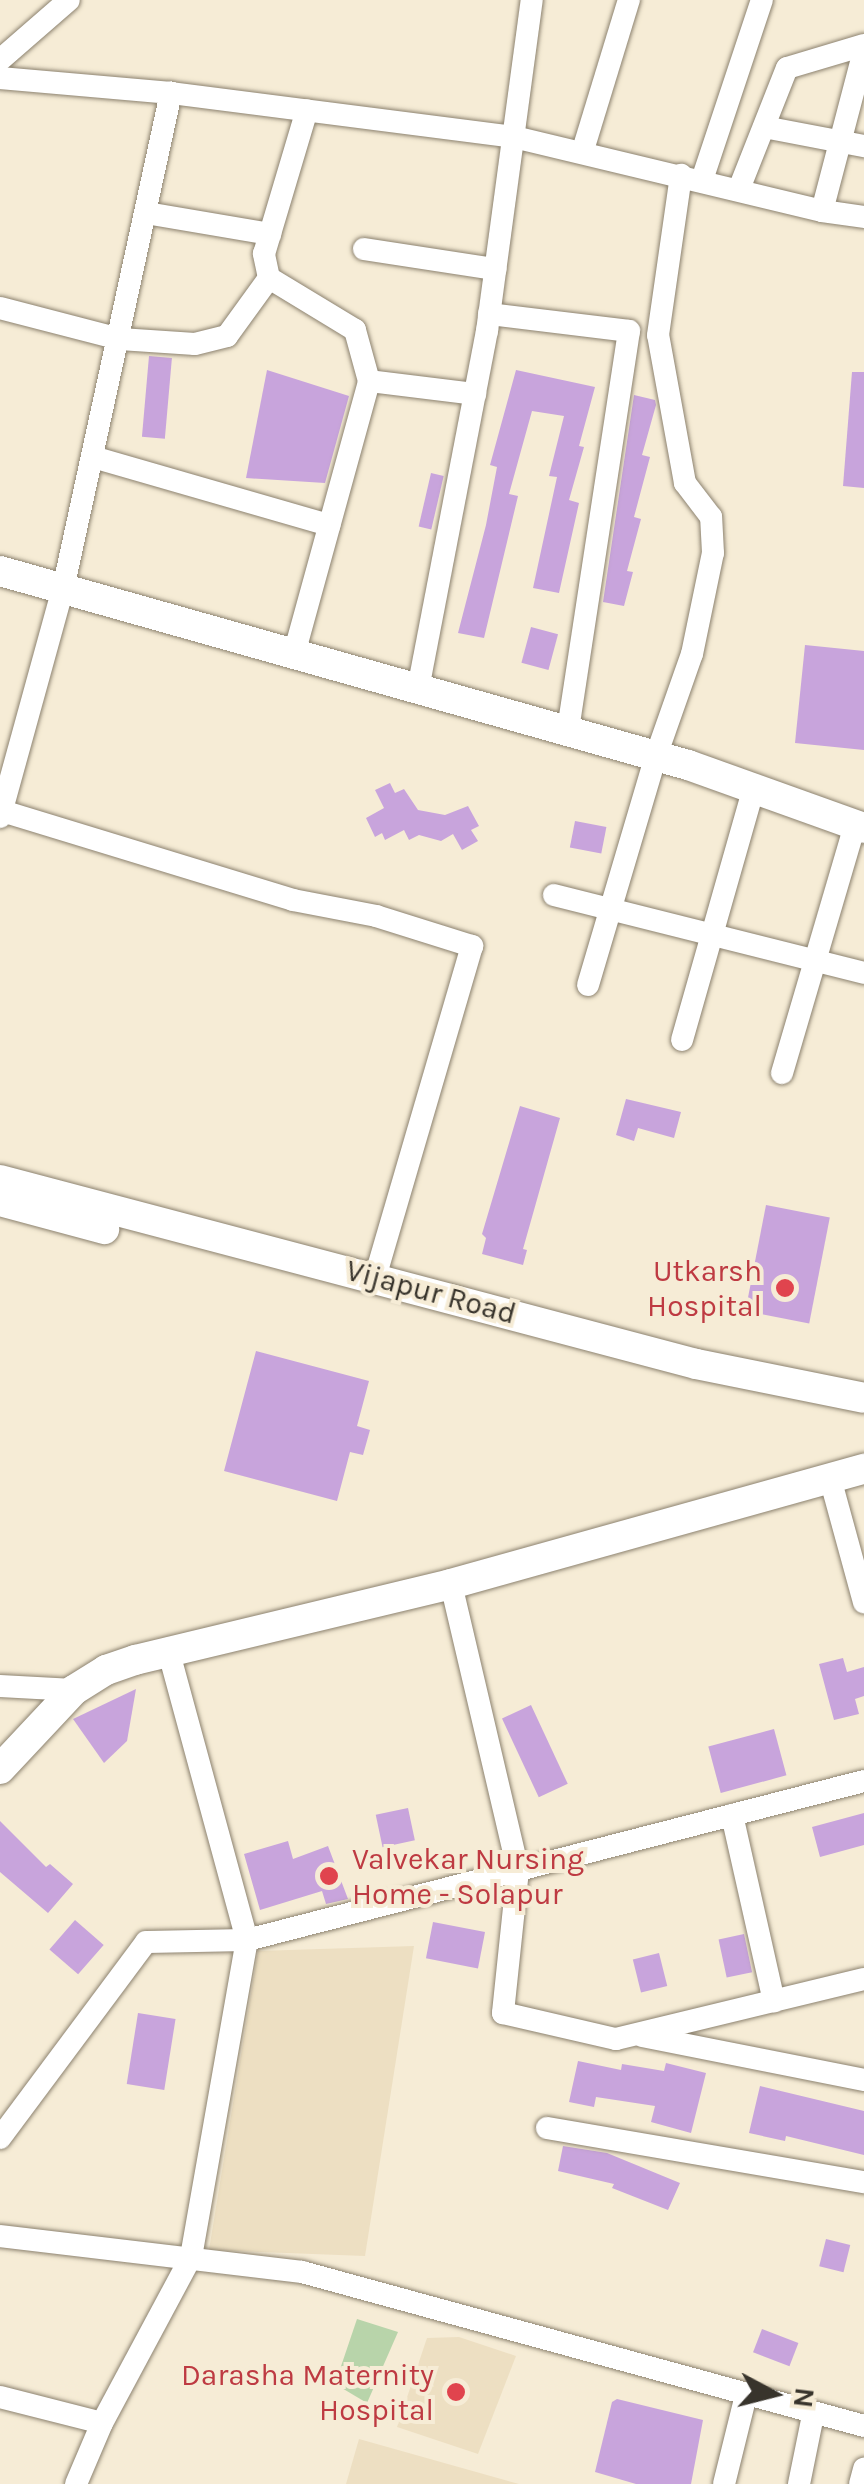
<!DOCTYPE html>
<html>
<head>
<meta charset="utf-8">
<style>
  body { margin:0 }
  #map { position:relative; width:864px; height:2484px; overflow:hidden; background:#f6ecd6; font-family:Karla,sans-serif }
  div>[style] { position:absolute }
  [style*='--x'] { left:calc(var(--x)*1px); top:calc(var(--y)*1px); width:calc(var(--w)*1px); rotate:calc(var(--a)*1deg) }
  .built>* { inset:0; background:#eddfc2 }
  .green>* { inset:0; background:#b8d4aa }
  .building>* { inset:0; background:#c8a4dc; transform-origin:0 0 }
  .roads { filter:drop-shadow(0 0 2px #8c826f) drop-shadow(0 0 2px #8c826f) }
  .minor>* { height:22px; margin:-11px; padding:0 11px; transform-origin:11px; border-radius:11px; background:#fff }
  .major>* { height:30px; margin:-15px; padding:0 15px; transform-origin:15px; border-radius:15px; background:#fff }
  .dots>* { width:28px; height:28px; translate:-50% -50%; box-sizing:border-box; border:5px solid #f6ecd6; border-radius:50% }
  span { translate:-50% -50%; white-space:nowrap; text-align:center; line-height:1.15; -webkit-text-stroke:8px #f6ecd6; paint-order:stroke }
  .health-label { font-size:30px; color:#be3a42 }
  .right { translate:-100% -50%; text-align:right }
  .left { translate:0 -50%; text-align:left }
  .street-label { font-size:30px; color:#38342c }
  .north { position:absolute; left:724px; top:2344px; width:100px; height:100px; -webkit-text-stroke:8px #f6ecd6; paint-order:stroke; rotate:97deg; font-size:28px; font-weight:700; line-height:40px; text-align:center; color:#38342c }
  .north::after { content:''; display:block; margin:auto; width:35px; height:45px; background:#38342c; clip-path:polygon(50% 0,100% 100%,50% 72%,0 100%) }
</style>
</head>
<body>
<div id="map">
  <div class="built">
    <div style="clip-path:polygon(414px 1946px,365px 2256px,209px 2250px,258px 1951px)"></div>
    <div style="clip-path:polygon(459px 2337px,516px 2356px,478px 2454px,397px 2427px,427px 2338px)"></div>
    <div style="clip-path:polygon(359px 2439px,519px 2484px,346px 2484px)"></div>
  </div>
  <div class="green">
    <div style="clip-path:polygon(357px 2319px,398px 2332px,367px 2403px,335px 2384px)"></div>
  </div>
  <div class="building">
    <div style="left:149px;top:356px;width:23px;height:81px;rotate:5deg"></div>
    <div style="clip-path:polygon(267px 370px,349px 396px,325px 483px,246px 478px)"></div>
    <div style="clip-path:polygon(516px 370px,595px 387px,579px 446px,584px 447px,569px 500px,579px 503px,559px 593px,533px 588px,557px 477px,549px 476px,564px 416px,532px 411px,509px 494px,518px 496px,484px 638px,458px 633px,486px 525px,497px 467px,490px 465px)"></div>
    <div style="clip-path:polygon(852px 372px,864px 372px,864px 488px,843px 486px)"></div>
    <div style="clip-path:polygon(634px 395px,655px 400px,656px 405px,642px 455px,650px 457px,634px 517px,641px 519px,627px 571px,633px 572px,624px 606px,603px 602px)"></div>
    <div style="left:431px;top:473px;width:13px;height:55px;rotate:13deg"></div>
    <div style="left:531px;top:627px;width:28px;height:37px;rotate:15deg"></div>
    <div style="clip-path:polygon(805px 645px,864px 651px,864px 750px,795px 743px)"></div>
    <div style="clip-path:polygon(390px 783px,395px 793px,404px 789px,418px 810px,445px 815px,468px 806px,479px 826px,471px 830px,478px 841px,462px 850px,453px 834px,441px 841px,419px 835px,409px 840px,404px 830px,385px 840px,382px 833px,375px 837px,366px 818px,384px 808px,375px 790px)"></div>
    <div style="left:575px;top:821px;width:32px;height:27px;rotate:11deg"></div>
    <div style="clip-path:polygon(626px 1099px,681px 1112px,674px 1138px,638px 1128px,634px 1141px,616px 1135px)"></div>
    <div style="clip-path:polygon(520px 1106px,560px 1118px,523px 1249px,527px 1250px,523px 1265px,482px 1254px,486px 1238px,482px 1234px)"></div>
    <div style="left:766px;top:1205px;width:65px;height:108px;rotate:11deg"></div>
    <div style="clip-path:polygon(256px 1351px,369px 1381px,357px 1426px,370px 1430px,363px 1455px,350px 1452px,337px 1501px,224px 1471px)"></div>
    <div style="clip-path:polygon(843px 1658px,847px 1672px,864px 1667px,864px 1696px,855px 1699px,859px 1714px,834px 1720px,819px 1664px)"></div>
    <div style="clip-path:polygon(136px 1689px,127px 1741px,104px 1763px,73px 1719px)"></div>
    <div style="left:531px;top:1705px;width:87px;height:32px;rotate:65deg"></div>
    <div style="left:774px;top:1729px;width:48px;height:68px;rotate:75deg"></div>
    <div style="left:408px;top:1808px;width:33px;height:33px;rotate:78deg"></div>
    <div style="clip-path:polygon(864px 1813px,864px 1845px,820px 1857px,812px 1827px)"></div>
    <div style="clip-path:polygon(0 1821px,46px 1867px,50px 1864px,73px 1884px,48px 1913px,0 1872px)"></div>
    <div style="clip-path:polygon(288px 1841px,293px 1859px,328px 1846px,348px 1899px,326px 1904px,322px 1891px,260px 1910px,244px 1854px)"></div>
    <div style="left:75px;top:1920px;width:38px;height:39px;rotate:41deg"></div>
    <div style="left:433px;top:1922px;width:53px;height:37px;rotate:11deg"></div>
    <div style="left:744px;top:1934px;width:39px;height:26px;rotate:78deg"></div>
    <div style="left:659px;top:1953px;width:34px;height:27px;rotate:76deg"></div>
    <div style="left:138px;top:2013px;width:38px;height:72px;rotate:9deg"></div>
    <div style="clip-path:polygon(578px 2061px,621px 2070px,622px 2064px,664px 2071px,666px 2063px,706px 2073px,691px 2133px,651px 2122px,655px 2106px,596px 2097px,594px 2107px,569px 2102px)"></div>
    <div style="clip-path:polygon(760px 2086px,864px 2111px,864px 2155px,786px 2136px,785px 2141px,749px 2133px)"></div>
    <div style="clip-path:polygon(563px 2146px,607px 2153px,680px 2183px,668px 2210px,612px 2188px,614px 2184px,558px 2171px)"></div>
    <div style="left:826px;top:2239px;width:25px;height:28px;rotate:14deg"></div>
    <div style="left:762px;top:2329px;width:39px;height:25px;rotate:21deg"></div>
    <div style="clip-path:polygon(617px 2399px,703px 2420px,691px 2484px,636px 2484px,595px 2472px,612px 2402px)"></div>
  </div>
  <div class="roads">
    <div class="minor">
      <div style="--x:0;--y:60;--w:91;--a:-41"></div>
      <div style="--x:0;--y:78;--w:172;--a:5"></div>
      <div style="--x:171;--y:93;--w:346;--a:7.3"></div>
      <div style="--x:514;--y:137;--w:317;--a:13.5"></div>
      <div style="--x:822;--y:211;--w:42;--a:8.1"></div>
      <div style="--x:764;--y:127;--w:102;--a:10.8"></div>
      <div style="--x:583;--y:150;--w:157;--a:-73"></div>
      <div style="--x:702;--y:180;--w:190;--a:-71.6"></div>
      <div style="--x:739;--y:189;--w:130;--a:-68.4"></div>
      <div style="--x:787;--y:68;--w:80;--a:-16.6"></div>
      <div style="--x:822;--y:211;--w:165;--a:-75.3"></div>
      <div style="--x:146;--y:213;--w:126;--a:9.6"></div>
      <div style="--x:364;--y:249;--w:133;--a:8.7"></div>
      <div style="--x:0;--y:308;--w:124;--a:14.5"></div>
      <div style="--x:120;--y:339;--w:75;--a:3.8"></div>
      <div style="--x:195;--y:344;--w:33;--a:-14"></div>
      <div style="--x:227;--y:336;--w:72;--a:-54.1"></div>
      <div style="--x:489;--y:314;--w:141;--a:6.9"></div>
      <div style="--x:629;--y:331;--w:405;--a:98.7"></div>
      <div style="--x:369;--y:381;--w:107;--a:7"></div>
      <div style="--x:93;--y:457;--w:246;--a:16.1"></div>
      <div style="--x:294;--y:654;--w:283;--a:-74.6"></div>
      <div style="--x:369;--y:381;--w:53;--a:-105.4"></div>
      <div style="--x:355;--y:330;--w:100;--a:-148.8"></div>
      <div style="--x:269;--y:278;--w:25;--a:-102"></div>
      <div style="--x:264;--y:254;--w:150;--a:-73.4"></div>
      <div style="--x:418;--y:689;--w:365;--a:-79.1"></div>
      <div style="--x:487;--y:331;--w:334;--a:-82.3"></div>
      <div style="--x:2;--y:811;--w:304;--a:17"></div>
      <div style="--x:293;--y:900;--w:85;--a:10.9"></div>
      <div style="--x:376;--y:916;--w:101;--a:17.4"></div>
      <div style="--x:472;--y:946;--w:345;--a:106.3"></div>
      <div style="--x:0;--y:817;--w:237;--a:-74.6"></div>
      <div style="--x:63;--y:589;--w:508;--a:-77.72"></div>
      <div style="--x:554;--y:895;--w:320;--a:14.1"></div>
      <div style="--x:588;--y:985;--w:239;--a:-73.5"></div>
      <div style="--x:656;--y:756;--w:108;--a:-70.6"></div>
      <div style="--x:692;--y:654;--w:103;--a:-78.3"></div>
      <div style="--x:713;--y:553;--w:36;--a:-93"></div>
      <div style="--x:711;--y:517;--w:43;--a:-127.4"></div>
      <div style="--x:685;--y:483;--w:150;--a:-100.3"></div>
      <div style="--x:658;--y:335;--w:162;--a:-81.8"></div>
      <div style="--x:682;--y:1040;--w:263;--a:-74.1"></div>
      <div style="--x:782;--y:1073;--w:259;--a:-73.6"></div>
      <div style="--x:830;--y:1478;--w:129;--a:74.7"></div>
      <div style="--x:451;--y:1584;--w:294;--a:76.8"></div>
      <div style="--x:518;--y:1870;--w:144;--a:96"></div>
      <div style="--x:503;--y:2013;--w:116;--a:13"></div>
      <div style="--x:616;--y:2039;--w:255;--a:-13.6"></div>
      <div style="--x:0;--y:1686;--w:74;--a:3.1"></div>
      <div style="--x:732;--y:1815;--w:191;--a:77.3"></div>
      <div style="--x:642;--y:2036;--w:226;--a:11.2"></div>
      <div style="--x:547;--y:2128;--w:322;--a:9.7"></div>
      <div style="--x:0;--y:2138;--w:244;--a:-53.3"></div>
      <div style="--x:146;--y:1942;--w:101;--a:-1.1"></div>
      <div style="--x:247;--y:1940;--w:637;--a:-14.45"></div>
      <div style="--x:0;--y:2236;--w:304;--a:6.8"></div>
      <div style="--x:302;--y:2272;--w:583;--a:15.32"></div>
      <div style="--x:0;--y:2397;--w:105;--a:14.3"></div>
      <div style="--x:76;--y:2484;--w:66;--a:-66.9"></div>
      <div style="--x:102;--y:2423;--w:188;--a:-61.8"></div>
      <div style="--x:191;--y:2257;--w:322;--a:-80"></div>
      <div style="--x:247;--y:1940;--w:302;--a:-105.2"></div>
      <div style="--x:724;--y:2484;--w:92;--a:-76.1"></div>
      <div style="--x:799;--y:2484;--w:70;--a:-78.5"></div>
      <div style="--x:860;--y:2484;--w:16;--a:-75"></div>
    </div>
    <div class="major">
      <div style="--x:0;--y:571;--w:715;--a:15.75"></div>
      <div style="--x:688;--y:765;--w:187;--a:19.7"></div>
      <div style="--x:0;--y:1180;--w:720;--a:14.81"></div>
      <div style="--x:696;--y:1364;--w:171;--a:11.4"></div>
      <div style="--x:0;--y:1201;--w:108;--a:15.1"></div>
      <div style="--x:0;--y:1769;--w:108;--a:-46.9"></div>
      <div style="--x:74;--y:1690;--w:38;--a:-32"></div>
      <div style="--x:106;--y:1670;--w:31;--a:-19"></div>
      <div style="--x:135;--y:1660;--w:325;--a:-13.5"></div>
      <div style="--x:451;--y:1584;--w:429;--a:-15.6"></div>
    </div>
  </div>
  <div class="dots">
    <div style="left:785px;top:1288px;background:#e0444e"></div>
    <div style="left:329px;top:1876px;background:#e0444e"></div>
    <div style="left:456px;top:2392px;background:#e0444e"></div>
  </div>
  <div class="health-label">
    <span class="right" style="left:762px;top:1288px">Utkarsh<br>Hospital</span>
    <span class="left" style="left:352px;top:1876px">Valvekar Nursing<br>Home - Solapur</span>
    <span class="right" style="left:434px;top:2392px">Darasha Maternity<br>Hospital</span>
  </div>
  <div class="street-label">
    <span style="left:431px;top:1292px;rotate:15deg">Vijapur Road</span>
  </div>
  <div class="north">N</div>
</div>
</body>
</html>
